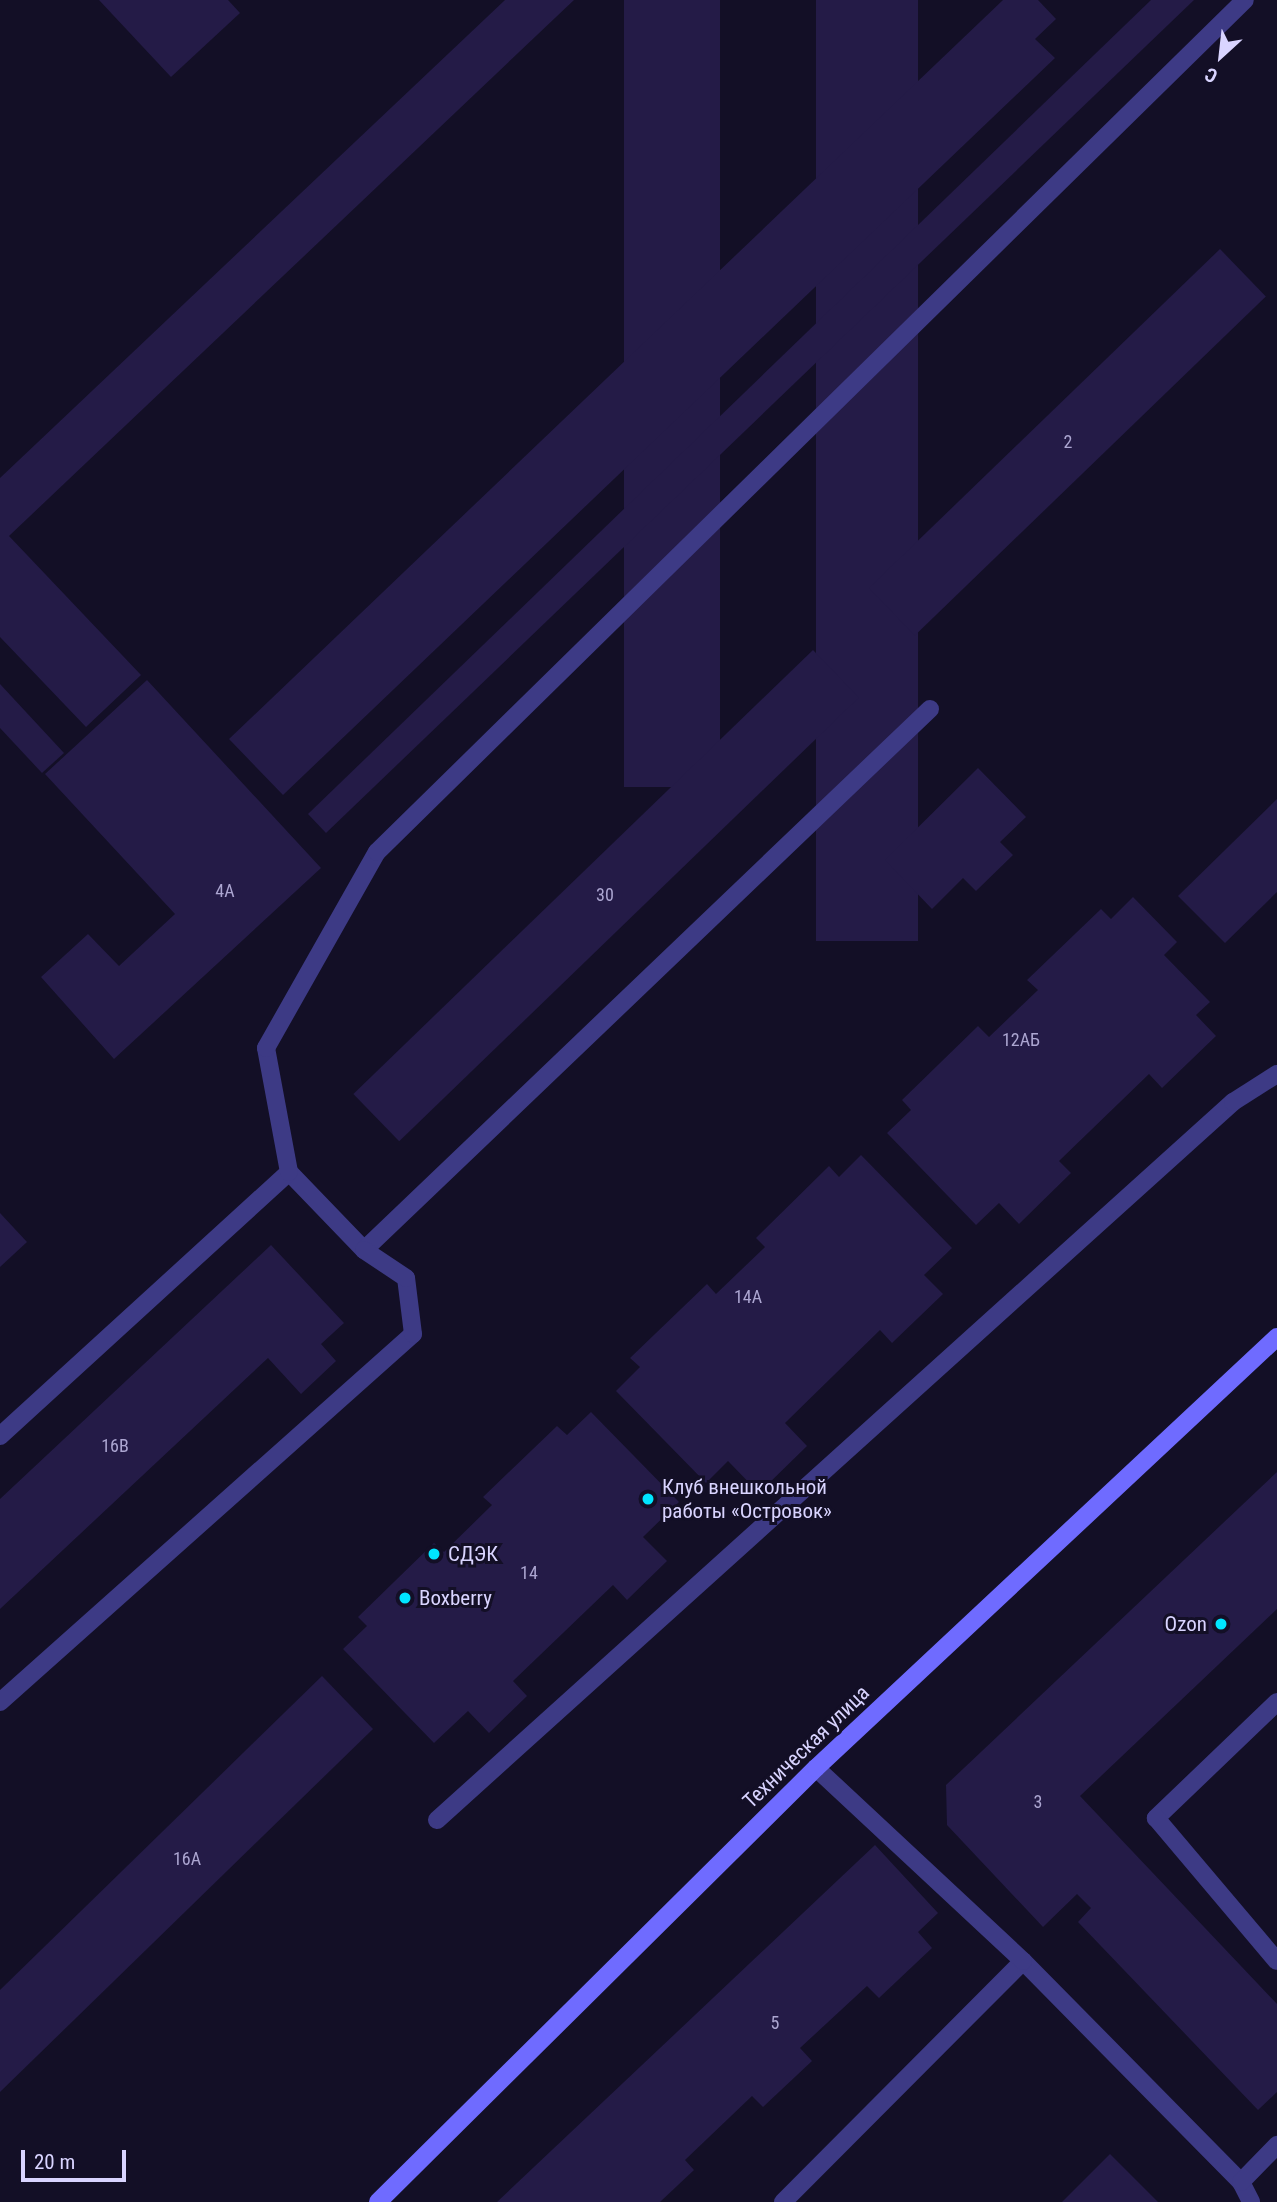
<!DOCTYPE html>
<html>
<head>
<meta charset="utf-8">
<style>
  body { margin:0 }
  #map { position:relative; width:1277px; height:2202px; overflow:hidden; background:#130f26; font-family:"Roboto Condensed",sans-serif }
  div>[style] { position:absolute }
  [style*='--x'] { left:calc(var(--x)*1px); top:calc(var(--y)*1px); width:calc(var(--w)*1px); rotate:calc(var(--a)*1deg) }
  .building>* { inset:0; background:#241b47; transform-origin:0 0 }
  .lane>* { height:18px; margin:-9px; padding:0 9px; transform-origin:9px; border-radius:9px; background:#3d3a85 }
  .street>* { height:18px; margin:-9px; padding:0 9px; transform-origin:9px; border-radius:9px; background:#3d3a85 }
  .secondary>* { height:18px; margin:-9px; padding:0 9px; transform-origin:9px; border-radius:9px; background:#6f6bff }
  .dots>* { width:19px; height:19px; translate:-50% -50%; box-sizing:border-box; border:4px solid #130f26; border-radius:50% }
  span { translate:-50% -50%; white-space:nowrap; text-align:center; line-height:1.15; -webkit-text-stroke:6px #130f26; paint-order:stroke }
  .number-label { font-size:18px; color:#aca6d1 }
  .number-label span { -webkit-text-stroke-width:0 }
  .poi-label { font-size:21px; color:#d9d4ff }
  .left { translate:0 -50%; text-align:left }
  .right { translate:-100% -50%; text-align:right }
  .street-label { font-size:21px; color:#d9d4ff }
  .north { position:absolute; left:1186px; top:21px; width:70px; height:70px; -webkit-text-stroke:5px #130f26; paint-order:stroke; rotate:207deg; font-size:19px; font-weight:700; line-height:28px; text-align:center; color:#d9d4ff }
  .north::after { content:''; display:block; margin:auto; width:24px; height:32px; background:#d9d4ff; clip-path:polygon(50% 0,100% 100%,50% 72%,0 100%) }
  .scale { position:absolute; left:21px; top:2150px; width:105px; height:32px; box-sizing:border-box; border:4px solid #d9d4ff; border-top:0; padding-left:9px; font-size:21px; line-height:24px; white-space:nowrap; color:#d9d4ff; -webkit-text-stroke:5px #130f26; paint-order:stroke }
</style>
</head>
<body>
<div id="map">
  <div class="building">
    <div style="clip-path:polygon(99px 0,228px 0,240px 13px,171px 77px)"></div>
    <div style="clip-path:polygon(505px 0,574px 0,9px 536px,141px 675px,86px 727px,0 637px,0 478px)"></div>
    <div style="left:624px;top:0;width:96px;height:787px"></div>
    <div style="left:816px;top:0;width:102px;height:941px"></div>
    <div style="clip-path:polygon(1003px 0,1038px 0,1056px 19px,1035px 39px,1055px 58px,283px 795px,229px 739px)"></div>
    <div style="clip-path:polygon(1151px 0,1194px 0,326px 833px,308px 814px)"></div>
    <div style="left:1220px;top:249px;width:66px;height:488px;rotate:46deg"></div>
    <div style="left:813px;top:650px;width:66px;height:639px;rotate:46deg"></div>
    <div style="clip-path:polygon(147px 680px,321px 868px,114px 1059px,41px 977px,88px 934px,119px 966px,175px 914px,45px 774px)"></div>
    <div style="clip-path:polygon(0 684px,64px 753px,42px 773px,0 728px)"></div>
    <div style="clip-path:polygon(978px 768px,1026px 817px,1000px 842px,1013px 855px,976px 891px,963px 878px,932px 909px,885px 860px)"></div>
    <div style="clip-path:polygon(1277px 799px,1277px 892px,1225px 943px,1178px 896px)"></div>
    <div style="clip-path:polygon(1133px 897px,1177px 942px,1164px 955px,1210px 1002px,1196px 1015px,1216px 1036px,1162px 1088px,1149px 1074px,1059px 1161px,1071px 1173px,1019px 1224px,999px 1203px,976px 1225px,887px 1133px,911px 1110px,902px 1100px,978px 1026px,989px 1037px,1038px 990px,1027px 980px,1101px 909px,1111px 919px)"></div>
    <div style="clip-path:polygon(861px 1155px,952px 1248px,924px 1275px,943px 1294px,892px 1343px,880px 1330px,785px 1423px,807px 1446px,759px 1493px,728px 1461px,706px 1483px,616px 1391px,640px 1367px,630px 1358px,707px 1284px,716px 1294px,765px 1247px,756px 1238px,829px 1166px,839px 1177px)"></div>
    <div style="clip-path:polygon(0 1213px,27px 1242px,0 1267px)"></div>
    <div style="clip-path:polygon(271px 1245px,344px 1323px,321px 1344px,336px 1361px,301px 1394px,268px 1358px,0 1609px,0 1499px)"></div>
    <div style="clip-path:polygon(591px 1412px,679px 1502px,643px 1537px,667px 1561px,627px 1600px,613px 1585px,513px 1681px,527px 1696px,489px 1733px,468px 1711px,434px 1743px,343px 1649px,367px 1626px,358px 1617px,434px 1543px,444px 1552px,492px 1505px,483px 1497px,557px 1426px,567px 1435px)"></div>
    <div style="clip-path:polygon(1277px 1472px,1277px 1609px,1080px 1796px,1277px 2004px,1277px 2092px,1258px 2110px,1078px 1922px,1091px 1908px,1077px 1894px,1043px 1927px,947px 1825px,946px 1785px)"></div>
    <div style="clip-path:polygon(322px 1676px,373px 1729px,0 2092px,0 1990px)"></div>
    <div style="clip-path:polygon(875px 1845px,938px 1913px,918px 1932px,932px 1948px,879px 1998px,867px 1986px,800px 2048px,812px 2061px,763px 2107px,752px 2096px,685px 2160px,694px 2170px,660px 2202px,497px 2202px)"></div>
    <div style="clip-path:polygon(1110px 2154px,1158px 2202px,1062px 2202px)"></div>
  </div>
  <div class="lane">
    <div style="--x:289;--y:1172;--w:108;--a:46.1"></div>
    <div style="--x:364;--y:1250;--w:783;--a:-43.71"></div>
    <div style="--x:0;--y:1702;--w:553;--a:-41.7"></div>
    <div style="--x:413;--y:1334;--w:56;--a:-97.1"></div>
    <div style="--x:406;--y:1278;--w:50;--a:-146.3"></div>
    <div style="--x:1277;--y:1702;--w:168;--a:136.2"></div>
    <div style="--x:1156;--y:1818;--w:187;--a:49.8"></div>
    <div style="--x:437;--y:1820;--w:1072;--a:-42.05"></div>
    <div style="--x:1233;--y:1102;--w:52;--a:-32.5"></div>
    <div style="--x:1023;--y:1961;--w:310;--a:45.4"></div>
    <div style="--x:1241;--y:2182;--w:22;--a:63"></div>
    <div style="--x:1241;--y:2182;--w:52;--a:-45.8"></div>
    <div style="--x:783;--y:2202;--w:340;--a:-45.1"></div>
    <div style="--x:1023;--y:1961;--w:283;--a:-137"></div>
  </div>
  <div class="street">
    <div style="--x:0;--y:1436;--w:391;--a:-42.4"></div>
    <div style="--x:289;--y:1172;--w:126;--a:-100.5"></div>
    <div style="--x:266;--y:1048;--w:225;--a:-60.5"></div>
    <div style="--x:377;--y:852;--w:1216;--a:-44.47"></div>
  </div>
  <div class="secondary">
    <div style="--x:378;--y:2202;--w:617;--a:-44.74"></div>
    <div style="--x:816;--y:1768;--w:631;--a:-43.07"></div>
  </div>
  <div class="dots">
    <div style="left:648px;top:1499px;background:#00e5ff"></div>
    <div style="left:434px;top:1554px;background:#00e5ff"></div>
    <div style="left:405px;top:1598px;background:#00e5ff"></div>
    <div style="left:1221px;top:1624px;background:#00e5ff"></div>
  </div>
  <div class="number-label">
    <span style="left:1068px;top:442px">2</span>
    <span style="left:225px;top:891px">4А</span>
    <span style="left:605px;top:895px">30</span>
    <span style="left:1021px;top:1040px">12АБ</span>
    <span style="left:748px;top:1297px">14А</span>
    <span style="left:115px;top:1446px">16В</span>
    <span style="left:529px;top:1573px">14</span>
    <span style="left:1038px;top:1802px">3</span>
    <span style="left:187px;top:1859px">16А</span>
    <span style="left:775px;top:2023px">5</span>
  </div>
  <div class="poi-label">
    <span class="left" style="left:662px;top:1499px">Клуб внешкольной<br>работы «Островок»</span>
    <span class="left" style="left:448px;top:1554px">СДЭК</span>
    <span class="left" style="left:419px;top:1598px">Boxberry</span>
    <span class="right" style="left:1207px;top:1624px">Ozon</span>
  </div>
  <div class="street-label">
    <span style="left:806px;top:1747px;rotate:-44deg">Техническая улица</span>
  </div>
  <div class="north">С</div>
  <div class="scale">20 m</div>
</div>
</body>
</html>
